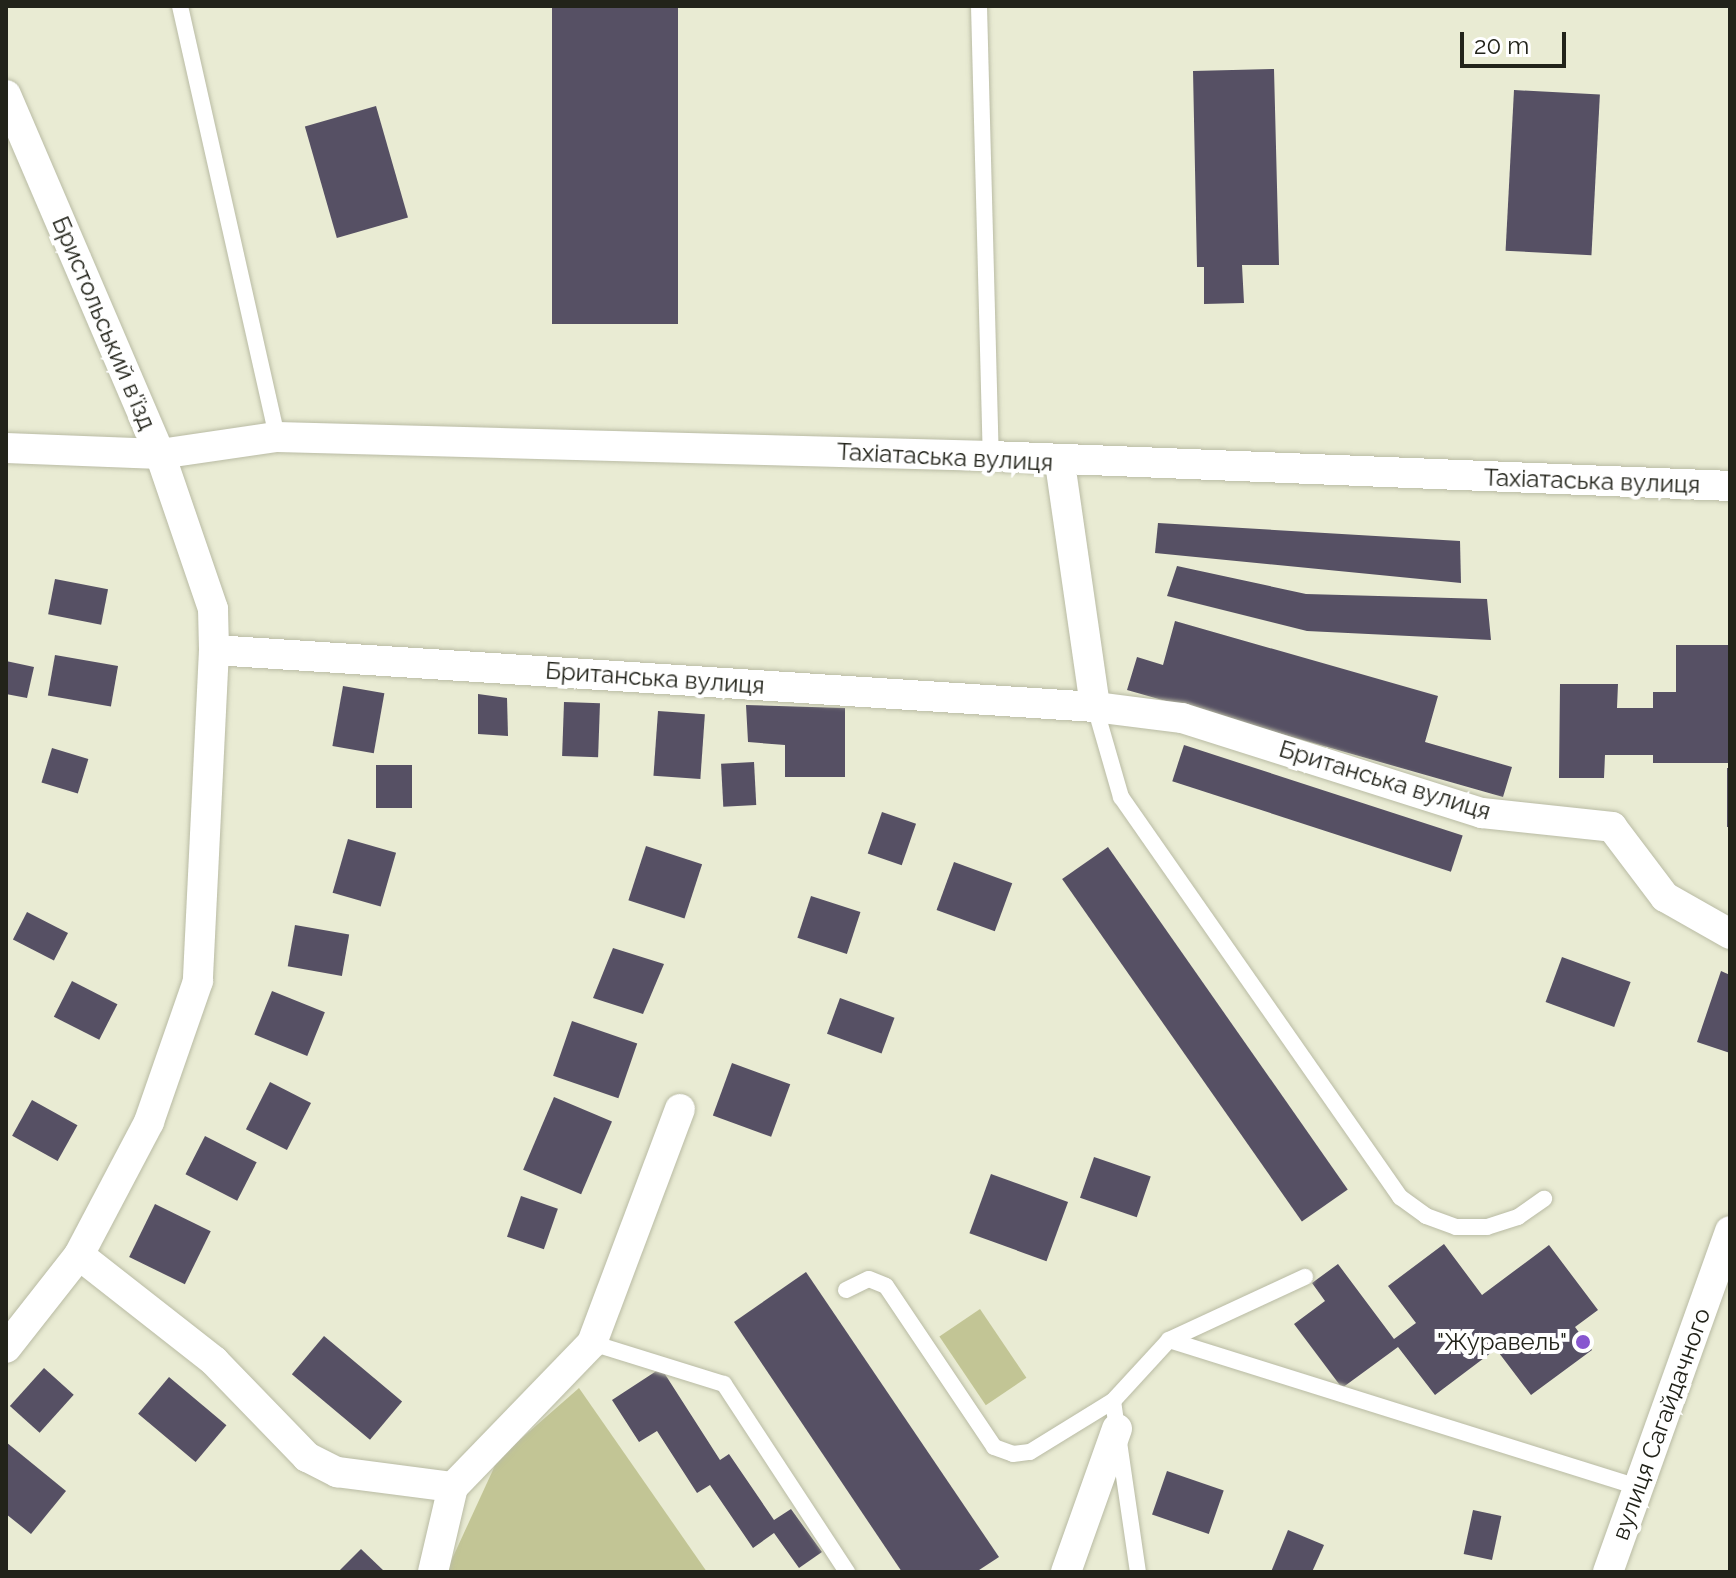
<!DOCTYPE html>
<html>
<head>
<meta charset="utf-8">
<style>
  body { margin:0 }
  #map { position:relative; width:1736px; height:1578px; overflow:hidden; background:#e9ebd3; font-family:Raleway,sans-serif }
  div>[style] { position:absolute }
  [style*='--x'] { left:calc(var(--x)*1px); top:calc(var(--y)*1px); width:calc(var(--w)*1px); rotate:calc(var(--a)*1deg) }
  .green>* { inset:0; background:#c2c595; transform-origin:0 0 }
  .building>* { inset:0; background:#565064; transform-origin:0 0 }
  .roads { filter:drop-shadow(0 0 2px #b9bba4) drop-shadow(0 0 2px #b9bba4) }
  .service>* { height:16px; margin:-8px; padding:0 8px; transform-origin:8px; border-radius:8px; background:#fff }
  .minor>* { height:30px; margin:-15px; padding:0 15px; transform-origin:15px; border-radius:15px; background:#fff }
  .dots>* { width:22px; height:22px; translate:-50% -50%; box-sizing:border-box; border:4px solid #fff; border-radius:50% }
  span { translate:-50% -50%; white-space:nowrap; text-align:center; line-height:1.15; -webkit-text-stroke:8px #fff; paint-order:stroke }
  .street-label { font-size:24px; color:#22231a }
  .poi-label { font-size:24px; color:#22231a }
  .right { translate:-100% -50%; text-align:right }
  .frame { position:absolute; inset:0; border:8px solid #22231a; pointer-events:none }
  .scale { position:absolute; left:1460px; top:32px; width:106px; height:36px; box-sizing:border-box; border:4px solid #22231a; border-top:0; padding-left:10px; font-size:24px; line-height:28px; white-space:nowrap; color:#22231a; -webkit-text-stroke:6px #fff; paint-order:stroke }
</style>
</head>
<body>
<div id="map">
  <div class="green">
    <div style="left:980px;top:1309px;width:83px;height:49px;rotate:56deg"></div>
    <div style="clip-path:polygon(579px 1388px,707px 1572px,446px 1572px,498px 1459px)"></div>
  </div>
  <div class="building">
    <div style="left:552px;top:6px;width:126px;height:318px"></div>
    <div style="clip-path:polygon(1274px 69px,1279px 265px,1242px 265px,1244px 303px,1204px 304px,1204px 267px,1197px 267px,1193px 71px)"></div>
    <div style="left:1514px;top:90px;width:86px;height:161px;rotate:3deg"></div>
    <div style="left:376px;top:106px;width:116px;height:74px;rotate:74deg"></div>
    <div style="clip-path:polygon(1158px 523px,1460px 541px,1461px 583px,1155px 553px)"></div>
    <div style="clip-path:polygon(1177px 566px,1306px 594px,1487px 599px,1491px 640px,1307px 631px,1167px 596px)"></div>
    <div style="left:55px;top:579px;width:54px;height:36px;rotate:11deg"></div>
    <div style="clip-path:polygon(1175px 621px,1438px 696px,1425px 742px,1512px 767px,1503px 797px,1127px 690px,1137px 657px,1163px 665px)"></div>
    <div style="clip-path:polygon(1676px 645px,1730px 645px,1730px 763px,1653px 763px,1653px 755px,1605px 755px,1604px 778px,1559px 778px,1560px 684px,1618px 684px,1617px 708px,1653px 708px,1653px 692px,1676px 692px)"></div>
    <div style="left:55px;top:655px;width:64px;height:41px;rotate:10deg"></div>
    <div style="clip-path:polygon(6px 661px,34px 667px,27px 698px,6px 694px)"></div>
    <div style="left:343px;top:686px;width:42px;height:61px;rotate:10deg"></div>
    <div style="clip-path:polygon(478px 694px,507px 698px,508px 736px,478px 734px)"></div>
    <div style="left:564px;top:702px;width:36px;height:54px;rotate:2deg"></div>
    <div style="clip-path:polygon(746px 705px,845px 708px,845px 777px,785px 777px,785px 745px,748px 742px)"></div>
    <div style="left:658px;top:711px;width:47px;height:65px;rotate:4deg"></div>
    <div style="left:1184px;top:745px;width:293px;height:38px;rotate:18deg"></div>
    <div style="left:52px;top:748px;width:38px;height:36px;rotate:17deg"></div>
    <div style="left:754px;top:762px;width:43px;height:33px;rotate:87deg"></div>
    <div style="left:376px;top:765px;width:36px;height:43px"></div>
    <div style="left:1727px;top:768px;width:3px;height:59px"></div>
    <div style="left:882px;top:812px;width:36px;height:44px;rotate:19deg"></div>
    <div style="left:348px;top:839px;width:50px;height:56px;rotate:16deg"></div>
    <div style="left:646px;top:846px;width:59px;height:57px;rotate:18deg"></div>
    <div style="left:1108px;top:847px;width:418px;height:56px;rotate:55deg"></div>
    <div style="left:954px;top:862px;width:62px;height:51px;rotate:20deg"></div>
    <div style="left:811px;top:896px;width:52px;height:44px;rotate:18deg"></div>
    <div style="left:27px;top:912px;width:46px;height:31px;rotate:27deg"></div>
    <div style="left:295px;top:925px;width:55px;height:42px;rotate:10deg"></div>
    <div style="clip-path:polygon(613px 948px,664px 964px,643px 1014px,593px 998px)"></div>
    <div style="left:1562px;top:957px;width:73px;height:48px;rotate:20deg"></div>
    <div style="clip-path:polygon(1721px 971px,1730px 975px,1730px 1053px,1697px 1042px)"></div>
    <div style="left:72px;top:981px;width:51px;height:40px;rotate:27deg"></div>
    <div style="left:272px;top:991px;width:57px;height:47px;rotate:22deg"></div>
    <div style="left:840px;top:998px;width:58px;height:38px;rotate:20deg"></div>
    <div style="left:572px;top:1021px;width:69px;height:58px;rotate:19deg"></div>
    <div style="left:732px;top:1063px;width:62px;height:56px;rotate:20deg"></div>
    <div style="left:270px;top:1082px;width:46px;height:53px;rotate:27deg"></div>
    <div style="left:554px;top:1097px;width:63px;height:79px;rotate:23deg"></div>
    <div style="left:32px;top:1100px;width:52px;height:41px;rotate:29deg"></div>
    <div style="left:205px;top:1136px;width:58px;height:43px;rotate:27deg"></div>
    <div style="left:1094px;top:1157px;width:60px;height:43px;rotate:19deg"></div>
    <div style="left:991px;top:1174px;width:82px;height:63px;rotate:20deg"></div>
    <div style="left:521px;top:1196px;width:39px;height:43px;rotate:19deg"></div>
    <div style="left:155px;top:1204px;width:62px;height:59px;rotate:26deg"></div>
    <div style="clip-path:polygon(1444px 1244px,1482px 1295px,1549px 1245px,1598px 1310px,1575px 1327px,1592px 1350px,1531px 1395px,1496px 1349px,1435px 1395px,1398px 1347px,1342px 1388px,1294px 1324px,1325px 1301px,1312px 1283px,1338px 1264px,1394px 1339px,1416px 1323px,1388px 1286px)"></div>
    <div style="clip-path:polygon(806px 1272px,999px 1557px,976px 1572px,902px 1572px,734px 1322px)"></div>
    <div style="left:324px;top:1336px;width:102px;height:50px;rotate:40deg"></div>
    <div style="left:44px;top:1368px;width:40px;height:51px;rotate:42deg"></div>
    <div style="clip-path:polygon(661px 1368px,720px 1460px,729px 1454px,774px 1520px,791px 1509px,822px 1552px,799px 1568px,774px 1533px,753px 1548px,710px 1485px,697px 1493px,657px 1431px,639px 1442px,612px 1400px)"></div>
    <div style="left:169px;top:1377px;width:75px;height:48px;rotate:40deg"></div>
    <div style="clip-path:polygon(6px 1442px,66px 1491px,31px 1534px,6px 1514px)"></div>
    <div style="left:1167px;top:1471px;width:60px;height:46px;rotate:19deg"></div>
    <div style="left:1473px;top:1510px;width:29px;height:45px;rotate:12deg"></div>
    <div style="clip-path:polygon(1288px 1530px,1324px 1545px,1312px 1572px,1271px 1572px)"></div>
    <div style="clip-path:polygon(361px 1549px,385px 1572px,338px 1572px)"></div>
  </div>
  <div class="roads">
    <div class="service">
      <div style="--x:180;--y:6;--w:442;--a:77.3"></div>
      <div style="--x:979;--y:6;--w:450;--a:88.5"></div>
      <div style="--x:1095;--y:707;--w:94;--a:73.9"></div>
      <div style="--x:1121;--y:797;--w:488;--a:55.1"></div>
      <div style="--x:1400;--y:1197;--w:32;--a:36"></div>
      <div style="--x:1426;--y:1216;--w:32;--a:20"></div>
      <div style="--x:1456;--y:1227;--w:31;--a:0"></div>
      <div style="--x:1487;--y:1227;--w:33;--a:-18"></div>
      <div style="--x:1518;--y:1217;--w:32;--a:-35"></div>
      <div style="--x:846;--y:1290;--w:25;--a:-26"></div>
      <div style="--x:869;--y:1279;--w:18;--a:22"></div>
      <div style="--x:886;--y:1286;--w:194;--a:56.1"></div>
      <div style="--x:994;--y:1447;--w:20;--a:20"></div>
      <div style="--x:1013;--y:1454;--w:17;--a:-7"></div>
      <div style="--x:1030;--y:1452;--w:97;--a:-31.6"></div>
      <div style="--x:1113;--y:1401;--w:83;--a:-47.4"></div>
      <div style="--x:1169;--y:1340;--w:150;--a:-24.9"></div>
      <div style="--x:1169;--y:1340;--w:492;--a:17.4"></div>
      <div style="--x:592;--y:1343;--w:138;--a:17.3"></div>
      <div style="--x:724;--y:1384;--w:225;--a:56.8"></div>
      <div style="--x:1113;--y:1401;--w:173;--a:81.7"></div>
    </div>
    <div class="minor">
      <div style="--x:6;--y:95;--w:391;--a:66.8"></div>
      <div style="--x:160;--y:454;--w:164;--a:71.1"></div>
      <div style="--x:213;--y:609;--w:41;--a:88.6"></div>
      <div style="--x:214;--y:650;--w:331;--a:92.8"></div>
      <div style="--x:198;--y:981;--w:149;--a:109.2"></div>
      <div style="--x:149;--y:1122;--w:150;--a:117.8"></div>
      <div style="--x:79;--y:1255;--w:118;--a:128.1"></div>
      <div style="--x:6;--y:448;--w:154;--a:2.2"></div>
      <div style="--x:160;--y:454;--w:118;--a:-8.3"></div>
      <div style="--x:277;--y:437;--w:714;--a:1.52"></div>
      <div style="--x:991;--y:456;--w:740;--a:2.32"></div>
      <div style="--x:1060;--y:463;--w:246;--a:81.8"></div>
      <div style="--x:214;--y:650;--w:883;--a:3.7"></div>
      <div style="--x:1095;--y:707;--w:88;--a:7.2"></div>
      <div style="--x:1182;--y:718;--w:315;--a:17.6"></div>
      <div style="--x:1482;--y:813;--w:131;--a:6.1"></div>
      <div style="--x:1612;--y:827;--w:88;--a:52.9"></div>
      <div style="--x:1665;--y:897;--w:75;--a:29.6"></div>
      <div style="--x:79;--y:1255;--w:172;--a:38.1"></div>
      <div style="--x:214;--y:1361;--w:134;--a:45.9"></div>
      <div style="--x:307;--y:1457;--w:34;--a:27"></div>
      <div style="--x:337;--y:1472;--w:117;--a:7.4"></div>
      <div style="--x:433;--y:1572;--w:87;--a:-76.8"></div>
      <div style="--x:453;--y:1487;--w:200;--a:-46"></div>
      <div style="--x:592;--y:1343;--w:250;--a:-69.4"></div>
      <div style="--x:1066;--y:1572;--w:152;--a:-70.4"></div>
      <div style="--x:1608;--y:1572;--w:362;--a:-70.3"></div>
    </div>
  </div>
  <div class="dots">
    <div style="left:1583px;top:1342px;background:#8756cf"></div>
  </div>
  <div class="street-label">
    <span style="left:104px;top:323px;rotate:67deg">Бристольський в'їзд</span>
    <span style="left:945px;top:457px;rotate:3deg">Тахіатаська вулиця</span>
    <span style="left:1592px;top:481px;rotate:2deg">Тахіатаська вулиця</span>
    <span style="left:655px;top:678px;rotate:4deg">Британська вулиця</span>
    <span style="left:1385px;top:780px;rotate:17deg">Британська вулиця</span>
    <span style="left:1661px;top:1424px;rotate:-70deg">вулиця Сагайдачного</span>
  </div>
  <div class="poi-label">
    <span class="right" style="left:1567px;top:1342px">"Журавель"</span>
  </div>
  <div class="frame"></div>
  <div class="scale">20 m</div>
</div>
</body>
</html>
